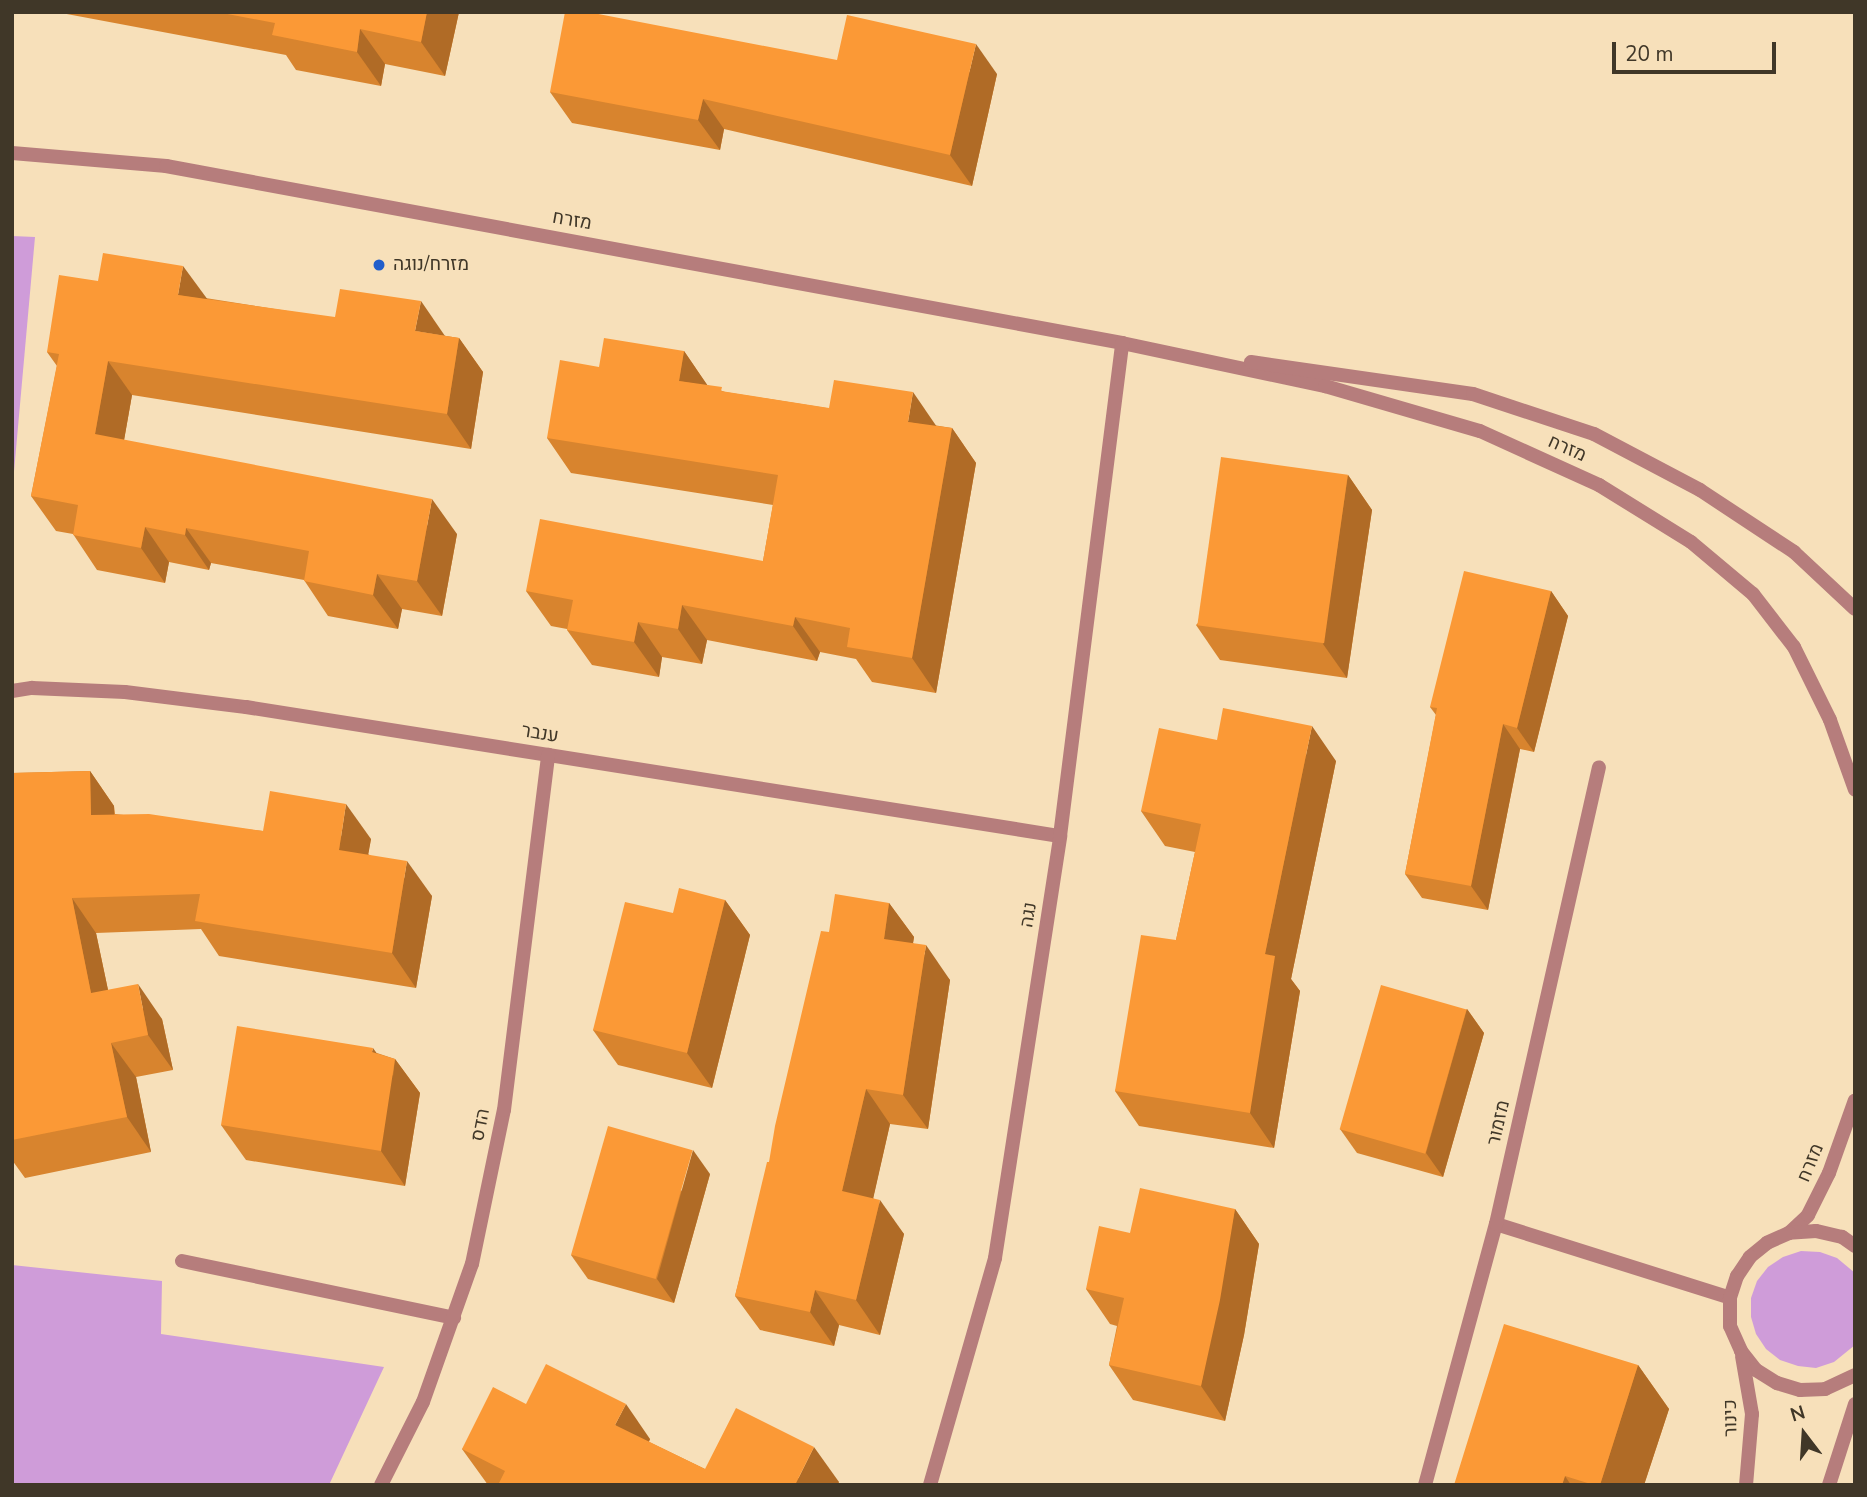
<!DOCTYPE html>
<html>
<head>
<meta charset="utf-8">
<style>
  body { margin:0 }
  #map { position:relative; width:1867px; height:1497px; overflow:hidden; background:#f7e0ba; font-family:"Nunito Sans",Heebo,sans-serif }
  div>[style] { position:absolute }
  [style*='--x'] { left:calc(var(--x)*1px); top:calc(var(--y)*1px); width:calc(var(--w)*1px); rotate:calc(var(--a)*1deg) }
  .green>* { inset:0; background:#cf9cd9 }
  .lane>* { height:14px; margin:-7px; padding:0 7px; transform-origin:7px; border-radius:7px; background:#b67d7c }
  .street>* { height:14px; margin:-7px; padding:0 7px; transform-origin:7px; border-radius:7px; background:#b67d7c }
  .wall>* { inset:0; background:#d8842e }
  .shaded-wall>* { inset:0; background:#b06b26 }
  .building>* { inset:0; background:#fb9936; transform-origin:0 0 }
  .dots>* { width:19px; height:19px; translate:-50% -50%; box-sizing:border-box; border:4px solid #f7e0ba; border-radius:50% }
  span { translate:-50% -50%; white-space:nowrap; text-align:center; line-height:1.15; -webkit-text-stroke:5px #f7e0ba; paint-order:stroke }
  .street-label { font-size:19px; color:#403728 }
  .poi-label { font-size:19px; color:#403728 }
  .left { translate:0 -50%; text-align:left }
  .frame { position:absolute; inset:0; border:14px solid #403728; pointer-events:none }
  .north { position:absolute; left:1769px; top:1399px; width:70px; height:70px; -webkit-text-stroke:5px #f7e0ba; paint-order:stroke; rotate:343deg; font-size:19px; font-weight:700; line-height:28px; text-align:center; color:#403728 }
  .north::after { content:''; display:block; margin:auto; width:24px; height:32px; background:#403728; clip-path:polygon(50% 0,100% 100%,50% 72%,0 100%) }
  .scale { position:absolute; left:1612px; top:42px; width:164px; height:32px; box-sizing:border-box; border:4px solid #403728; border-top:0; padding-left:9px; font-size:21px; line-height:24px; white-space:nowrap; color:#403728; -webkit-text-stroke:5px #f7e0ba; paint-order:stroke }
</style>
</head>
<body>
<div id="map">
  <div class="green">
    <div style="clip-path:polygon(12px 236px,35px 237px,12px 494px)"></div>
    <div style="clip-path:polygon(1801px 1251px,1820px 1252px,1837px 1258px,1855px 1273px,1855px 1345px,1834px 1362px,1816px 1368px,1798px 1366px,1780px 1360px,1766px 1349px,1756px 1334px,1751px 1317px,1751px 1298px,1757px 1281px,1768px 1267px,1783px 1257px)"></div>
    <div style="clip-path:polygon(12px 1265px,162px 1281px,161px 1334px,384px 1367px,329px 1485px,12px 1485px)"></div>
  </div>
  <div class="lane">
    <div style="--x:182;--y:1261;--w:278;--a:11.8"></div>
  </div>
  <div class="street">
    <div style="--x:12;--y:153;--w:155;--a:4.8"></div>
    <div style="--x:166;--y:166;--w:972;--a:10.49"></div>
    <div style="--x:1122;--y:343;--w:208;--a:12"></div>
    <div style="--x:1325;--y:386;--w:161;--a:16.2"></div>
    <div style="--x:1480;--y:431;--w:131;--a:24.4"></div>
    <div style="--x:1599;--y:485;--w:108;--a:31.8"></div>
    <div style="--x:1691;--y:542;--w:81;--a:40"></div>
    <div style="--x:1753;--y:594;--w:67;--a:52.3"></div>
    <div style="--x:1794;--y:647;--w:81;--a:63.7"></div>
    <div style="--x:1830;--y:720;--w:74;--a:70.3"></div>
    <div style="--x:1251;--y:362;--w:224;--a:8.2"></div>
    <div style="--x:1473;--y:394;--w:127;--a:18.3"></div>
    <div style="--x:1594;--y:434;--w:120;--a:27.8"></div>
    <div style="--x:1700;--y:490;--w:113;--a:33.4"></div>
    <div style="--x:1794;--y:552;--w:83;--a:43.1"></div>
    <div style="--x:12;--y:691;--w:20;--a:-9"></div>
    <div style="--x:32;--y:688;--w:93;--a:2.5"></div>
    <div style="--x:125;--y:692;--w:122;--a:7.1"></div>
    <div style="--x:246;--y:707;--w:824;--a:9.01"></div>
    <div style="--x:1496;--y:1224;--w:245;--a:17.5"></div>
    <div style="--x:1789;--y:1233;--w:26;--a:-43"></div>
    <div style="--x:1808;--y:1215;--w:47;--a:-63.4"></div>
    <div style="--x:1829;--y:1173;--w:77;--a:-70.4"></div>
    <div style="--x:1855;--y:1246;--w:16;--a:-145"></div>
    <div style="--x:1842;--y:1237;--w:27;--a:-167"></div>
    <div style="--x:1816;--y:1231;--w:27;--a:176"></div>
    <div style="--x:1789;--y:1233;--w:24;--a:156"></div>
    <div style="--x:1767;--y:1243;--w:22;--a:141"></div>
    <div style="--x:1750;--y:1257;--w:23;--a:124"></div>
    <div style="--x:1737;--y:1276;--w:23;--a:108"></div>
    <div style="--x:1730;--y:1298;--w:28;--a:90"></div>
    <div style="--x:1730;--y:1326;--w:27;--a:66"></div>
    <div style="--x:1741;--y:1351;--w:24;--a:52"></div>
    <div style="--x:1756;--y:1370;--w:25;--a:32"></div>
    <div style="--x:1777;--y:1383;--w:24;--a:17"></div>
    <div style="--x:1800;--y:1390;--w:25;--a:-2"></div>
    <div style="--x:1825;--y:1389;--w:33;--a:-25"></div>
    <div style="--x:1742;--y:1356;--w:59;--a:80.2"></div>
    <div style="--x:1752;--y:1414;--w:71;--a:94.8"></div>
    <div style="--x:381;--y:1485;--w:93;--a:-63.2"></div>
    <div style="--x:423;--y:1402;--w:146;--a:-70.5"></div>
    <div style="--x:472;--y:1264;--w:157;--a:-78.3"></div>
    <div style="--x:504;--y:1110;--w:358;--a:-82.9"></div>
    <div style="--x:930;--y:1485;--w:236;--a:-74"></div>
    <div style="--x:995;--y:1258;--w:427;--a:-81.2"></div>
    <div style="--x:1060;--y:836;--w:497;--a:-82.8"></div>
    <div style="--x:1425;--y:1485;--w:270;--a:-74.8"></div>
    <div style="--x:1496;--y:1224;--w:468;--a:-77.3"></div>
    <div style="--x:1829;--y:1485;--w:85;--a:-72.2"></div>
  </div>
  <div class="wall">
    <div style="clip-path:polygon(56px 12px,459px 12px,445px 76px,385px 64px,381px 86px,296px 70px,286px 55px)"></div>
    <div style="clip-path:polygon(837px 60px,997px 74px,972px 186px,724px 129px,720px 150px,572px 123px,550px 92px)"></div>
    <div style="clip-path:polygon(98px 281px,459px 338px,483px 372px,471px 449px,132px 395px,124px 440px,457px 534px,442px 616px,402px 609px,398px 629px,328px 616px,304px 580px,211px 563px,209px 570px,169px 562px,165px 583px,97px 570px,73px 534px,56px 531px,31px 496px,57px 366px,47px 352px)"></div>
    <div style="clip-path:polygon(684px 351px,707px 385px,725px 392px,952px 428px,976px 463px,936px 693px,872px 682px,856px 659px,820px 652px,817px 661px,707px 640px,702px 664px,662px 657px,659px 677px,592px 665px,567px 630px,567px 629px,551px 626px,526px 591px,763px 561px,773px 505px,571px 473px,547px 438px,599px 367px)"></div>
    <div style="clip-path:polygon(1348px 475px,1372px 510px,1347px 678px,1220px 660px,1196px 625px)"></div>
    <div style="clip-path:polygon(1551px 591px,1568px 616px,1534px 752px,1520px 749px,1488px 910px,1422px 898px,1405px 874px,1436px 715px,1430px 707px)"></div>
    <div style="clip-path:polygon(1217px 740px,1336px 761px,1291px 979px,1300px 991px,1274px 1148px,1139px 1126px,1115px 1091px,1176px 940px,1195px 852px,1165px 846px,1141px 811px)"></div>
    <div style="clip-path:polygon(90px 771px,114px 806px,115px 814px,263px 831px,371px 839px,368px 854px,432px 896px,416px 988px,219px 956px,201px 929px,96px 933px,108px 990px,162px 1019px,173px 1070px,136px 1077px,151px 1152px,25px 1178px,12px 1160px,12px 773px)"></div>
    <div style="clip-path:polygon(725px 900px,750px 935px,712px 1088px,618px 1065px,593px 1030px,673px 913px)"></div>
    <div style="clip-path:polygon(889px 903px,914px 937px,913px 943px,950px 980px,928px 1129px,890px 1124px,873px 1198px,904px 1234px,880px 1335px,839px 1325px,834px 1346px,760px 1330px,735px 1296px,829px 932px)"></div>
    <div style="clip-path:polygon(1467px 1009px,1484px 1033px,1443px 1177px,1357px 1153px,1340px 1129px)"></div>
    <div style="clip-path:polygon(377px 1053px,395px 1059px,420px 1093px,405px 1186px,246px 1160px,221px 1125px)"></div>
    <div style="clip-path:polygon(710px 1174px,674px 1303px,588px 1279px,571px 1255px)"></div>
    <div style="clip-path:polygon(1235px 1209px,1259px 1244px,1244px 1335px,1225px 1421px,1133px 1400px,1109px 1365px,1117px 1326px,1110px 1324px,1086px 1289px,1130px 1233px)"></div>
    <div style="clip-path:polygon(1638px 1365px,1669px 1409px,1644px 1485px,1454px 1485px)"></div>
    <div style="clip-path:polygon(526px 1404px,650px 1439px,649px 1442px,705px 1469px,839px 1482px,837px 1485px,488px 1485px,462px 1449px)"></div>
  </div>
  <div class="shaded-wall">
    <div style="clip-path:polygon(427px 12px,459px 12px,445px 76px,421px 42px)"></div>
    <div style="clip-path:polygon(360px 29px,385px 64px,381px 86px,357px 52px)"></div>
    <div style="clip-path:polygon(976px 44px,997px 74px,972px 186px,950px 155px)"></div>
    <div style="clip-path:polygon(703px 99px,724px 129px,720px 150px,698px 120px)"></div>
    <div style="clip-path:polygon(183px 266px,208px 300px,178px 295px)"></div>
    <div style="clip-path:polygon(421px 301px,445px 336px,415px 331px)"></div>
    <div style="clip-path:polygon(459px 338px,483px 372px,471px 449px,447px 414px)"></div>
    <div style="clip-path:polygon(684px 351px,708px 386px,679px 381px)"></div>
    <div style="clip-path:polygon(108px 361px,132px 395px,119px 469px,95px 434px)"></div>
    <div style="clip-path:polygon(913px 392px,937px 427px,908px 422px)"></div>
    <div style="clip-path:polygon(952px 428px,976px 463px,936px 693px,912px 658px)"></div>
    <div style="clip-path:polygon(1348px 475px,1372px 510px,1347px 678px,1323px 644px)"></div>
    <div style="clip-path:polygon(432px 499px,457px 534px,442px 616px,417px 581px)"></div>
    <div style="clip-path:polygon(145px 527px,169px 562px,165px 583px,141px 548px)"></div>
    <div style="clip-path:polygon(186px 528px,211px 563px,209px 570px,185px 535px)"></div>
    <div style="clip-path:polygon(377px 574px,402px 609px,398px 629px,373px 595px)"></div>
    <div style="clip-path:polygon(1551px 591px,1568px 616px,1534px 752px,1517px 728px)"></div>
    <div style="clip-path:polygon(682px 605px,707px 640px,702px 664px,678px 629px)"></div>
    <div style="clip-path:polygon(795px 617px,820px 652px,817px 661px,793px 626px)"></div>
    <div style="clip-path:polygon(638px 622px,662px 657px,659px 677px,634px 642px)"></div>
    <div style="clip-path:polygon(1503px 724px,1520px 749px,1488px 910px,1471px 886px)"></div>
    <div style="clip-path:polygon(1312px 726px,1336px 761px,1291px 979px,1300px 991px,1274px 1148px,1250px 1113px,1265px 954px)"></div>
    <div style="clip-path:polygon(90px 771px,114px 806px,115px 850px,91px 815px)"></div>
    <div style="clip-path:polygon(346px 804px,371px 839px,363px 884px,339px 850px)"></div>
    <div style="clip-path:polygon(407px 861px,432px 896px,416px 988px,392px 953px)"></div>
    <div style="clip-path:polygon(72px 898px,96px 933px,116px 1028px,91px 993px)"></div>
    <div style="clip-path:polygon(725px 900px,750px 935px,712px 1088px,687px 1053px)"></div>
    <div style="clip-path:polygon(889px 903px,914px 937px,908px 974px,884px 939px)"></div>
    <div style="clip-path:polygon(926px 945px,950px 980px,928px 1129px,903px 1095px)"></div>
    <div style="clip-path:polygon(138px 984px,162px 1019px,173px 1070px,148px 1035px)"></div>
    <div style="clip-path:polygon(1467px 1009px,1484px 1033px,1443px 1177px,1426px 1153px)"></div>
    <div style="clip-path:polygon(111px 1043px,136px 1077px,151px 1152px,127px 1117px)"></div>
    <div style="clip-path:polygon(373px 1048px,393px 1076px,395px 1059px,420px 1093px,405px 1186px,381px 1151px,372px 1052px)"></div>
    <div style="clip-path:polygon(866px 1089px,890px 1124px,867px 1226px,842px 1191px)"></div>
    <div style="clip-path:polygon(693px 1150px,710px 1174px,674px 1303px,657px 1279px)"></div>
    <div style="clip-path:polygon(880px 1200px,904px 1234px,880px 1335px,856px 1300px)"></div>
    <div style="clip-path:polygon(1235px 1209px,1259px 1244px,1244px 1335px,1225px 1421px,1201px 1386px)"></div>
    <div style="clip-path:polygon(815px 1290px,839px 1325px,834px 1346px,810px 1312px)"></div>
    <div style="clip-path:polygon(1638px 1365px,1669px 1409px,1644px 1485px,1600px 1485px)"></div>
    <div style="clip-path:polygon(626px 1404px,650px 1439px,639px 1460px,615px 1425px)"></div>
    <div style="clip-path:polygon(814px 1447px,839px 1482px,837px 1485px,795px 1485px)"></div>
    <div style="clip-path:polygon(1565px 1476px,1571px 1485px,1562px 1485px)"></div>
  </div>
  <div class="building">
    <div style="clip-path:polygon(217px 12px,427px 12px,421px 42px,360px 29px,357px 52px,272px 35px,275px 23px)"></div>
    <div style="clip-path:polygon(565px 12px,588px 12px,837px 60px,847px 15px,976px 44px,950px 155px,703px 99px,698px 120px,550px 92px)"></div>
    <div style="clip-path:polygon(103px 253px,183px 266px,178px 295px,335px 317px,340px 289px,421px 301px,415px 331px,459px 338px,447px 414px,108px 361px,95px 434px,432px 499px,417px 581px,377px 574px,373px 595px,304px 581px,309px 551px,186px 528px,185px 535px,145px 527px,141px 548px,73px 535px,78px 505px,31px 496px,59px 354px,47px 352px,59px 275px,98px 281px)"></div>
    <div style="clip-path:polygon(604px 338px,684px 351px,679px 381px,722px 387px,721px 391px,829px 408px,834px 380px,913px 392px,908px 422px,952px 428px,912px 658px,847px 647px,850px 628px,795px 617px,793px 626px,682px 605px,678px 629px,638px 622px,634px 642px,567px 630px,573px 600px,526px 591px,540px 519px,763px 561px,778px 475px,547px 438px,560px 360px,599px 367px)"></div>
    <div style="left:1221px;top:457px;width:128px;height:170px;rotate:8deg"></div>
    <div style="clip-path:polygon(1464px 571px,1551px 591px,1517px 728px,1503px 724px,1471px 886px,1405px 874px,1437px 708px,1430px 707px)"></div>
    <div style="clip-path:polygon(1223px 708px,1312px 726px,1265px 954px,1275px 956px,1250px 1113px,1115px 1091px,1141px 935px,1176px 940px,1201px 824px,1141px 811px,1159px 728px,1217px 740px)"></div>
    <div style="clip-path:polygon(90px 771px,91px 815px,149px 814px,263px 831px,270px 791px,346px 804px,339px 850px,407px 861px,392px 953px,195px 921px,200px 894px,72px 898px,91px 993px,138px 984px,148px 1035px,111px 1043px,127px 1117px,12px 1140px,12px 773px)"></div>
    <div style="clip-path:polygon(679px 888px,725px 900px,687px 1053px,593px 1030px,625px 902px,673px 913px)"></div>
    <div style="clip-path:polygon(835px 894px,889px 903px,884px 939px,926px 945px,903px 1095px,866px 1089px,842px 1191px,880px 1200px,856px 1300px,815px 1290px,810px 1312px,735px 1296px,767px 1162px,769px 1162px,775px 1126px,821px 931px,829px 932px)"></div>
    <div style="left:1381px;top:985px;width:89px;height:150px;rotate:16deg"></div>
    <div style="clip-path:polygon(237px 1026px,373px 1048px,372px 1052px,395px 1059px,381px 1151px,221px 1125px)"></div>
    <div style="left:608px;top:1126px;width:88px;height:134px;rotate:16deg"></div>
    <div style="clip-path:polygon(1140px 1188px,1235px 1209px,1220px 1300px,1201px 1386px,1109px 1365px,1124px 1298px,1086px 1289px,1099px 1226px,1130px 1233px)"></div>
    <div style="clip-path:polygon(1504px 1324px,1638px 1365px,1600px 1485px,1594px 1485px,1565px 1476px,1562px 1485px,1454px 1485px)"></div>
    <div style="clip-path:polygon(546px 1364px,626px 1404px,615px 1425px,705px 1469px,736px 1408px,814px 1447px,795px 1485px,498px 1485px,505px 1471px,462px 1449px,493px 1387px,526px 1404px)"></div>
  </div>
  <div class="dots">
    <div style="left:379px;top:265px;background:#215ecb"></div>
  </div>
  <div class="street-label">
    <span style="left:572px;top:221px;rotate:10deg">מזרח</span>
    <span style="left:1567px;top:449px;rotate:24deg">מזרח</span>
    <span style="left:540px;top:734px;rotate:9deg">ענבר</span>
    <span style="left:1029px;top:915px;rotate:-81deg">נגה</span>
    <span style="left:1499px;top:1123px;rotate:-77deg">מזמור</span>
    <span style="left:481px;top:1125px;rotate:-79deg">הדס</span>
    <span style="left:1811px;top:1163px;rotate:-67deg">מזרח</span>
    <span style="left:1731px;top:1418px;rotate:-91deg">כינור</span>
  </div>
  <div class="poi-label">
    <span class="left" style="left:393px;top:265px">מזרח/נוגה</span>
  </div>
  <div class="frame"></div>
  <div class="north">N</div>
  <div class="scale">20 m</div>
</div>
</body>
</html>
